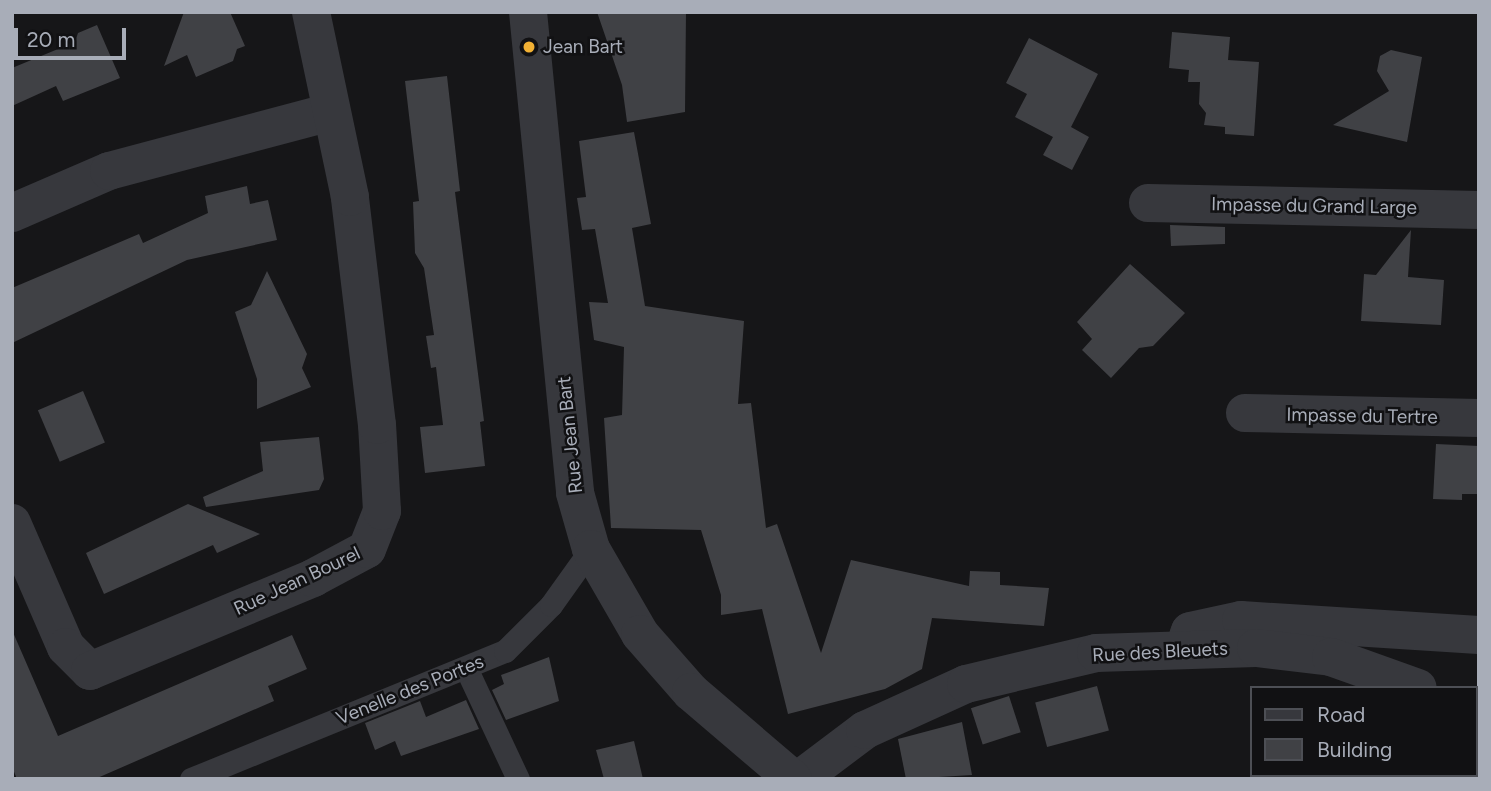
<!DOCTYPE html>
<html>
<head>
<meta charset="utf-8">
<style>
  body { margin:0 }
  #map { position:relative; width:1491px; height:791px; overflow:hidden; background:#161618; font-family:Figtree,sans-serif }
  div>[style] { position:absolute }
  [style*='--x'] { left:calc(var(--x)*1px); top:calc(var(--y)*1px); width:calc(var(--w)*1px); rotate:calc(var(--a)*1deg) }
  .building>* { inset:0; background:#404145; transform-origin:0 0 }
  .service>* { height:23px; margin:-11.5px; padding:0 11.5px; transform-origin:11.5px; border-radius:11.5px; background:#37383d }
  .minor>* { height:38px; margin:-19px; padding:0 19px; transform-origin:19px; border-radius:19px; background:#37383d }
  .tertiary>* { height:38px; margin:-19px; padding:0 19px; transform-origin:19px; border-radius:19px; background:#37383d }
  .dots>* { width:19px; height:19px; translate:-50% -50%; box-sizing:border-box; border:4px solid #111113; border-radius:50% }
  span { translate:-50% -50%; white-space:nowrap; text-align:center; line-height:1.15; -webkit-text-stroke:5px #111113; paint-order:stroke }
  .poi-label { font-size:19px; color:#a8adb8 }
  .left { translate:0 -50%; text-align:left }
  .street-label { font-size:19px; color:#a8adb8 }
  .frame { position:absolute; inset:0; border:14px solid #a8adb8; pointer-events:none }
  .legend { position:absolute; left:1250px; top:686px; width:228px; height:91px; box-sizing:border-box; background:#111113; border:2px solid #4d4f55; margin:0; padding:9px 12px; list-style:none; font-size:21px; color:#a8adb8 }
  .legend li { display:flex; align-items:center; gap:14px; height:35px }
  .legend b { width:35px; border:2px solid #4d4f55 }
  .scale { position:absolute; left:14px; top:28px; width:112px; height:32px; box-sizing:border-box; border:4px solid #a8adb8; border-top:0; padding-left:9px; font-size:21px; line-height:24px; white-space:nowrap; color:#a8adb8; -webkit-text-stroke:5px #111113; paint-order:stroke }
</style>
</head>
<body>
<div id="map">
  <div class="building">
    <div style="clip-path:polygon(184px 12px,230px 12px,245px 46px,237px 49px,233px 61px,196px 77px,187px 55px,164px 66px)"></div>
    <div style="clip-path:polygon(597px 12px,686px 12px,685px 112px,627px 122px,622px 85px)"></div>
    <div style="clip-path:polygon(97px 25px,120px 78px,63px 101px,56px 86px,12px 106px,12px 68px,75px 42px,78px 33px)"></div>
    <div style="clip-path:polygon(1172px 32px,1230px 37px,1228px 60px,1259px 62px,1254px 136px,1225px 134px,1225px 127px,1204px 125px,1206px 113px,1199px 104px,1200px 82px,1188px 82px,1189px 70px,1169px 68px)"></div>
    <div style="clip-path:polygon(1029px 38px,1098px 74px,1071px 127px,1089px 137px,1072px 170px,1043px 155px,1053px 137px,1015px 117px,1027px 94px,1006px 83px)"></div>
    <div style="clip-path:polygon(1391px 50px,1422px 57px,1407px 142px,1333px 125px,1389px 91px,1377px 71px,1380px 56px)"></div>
    <div style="clip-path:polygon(447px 76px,460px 191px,455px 192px,484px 421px,480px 422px,485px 466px,425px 473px,420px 427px,443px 425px,436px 367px,431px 368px,426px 336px,434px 335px,424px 268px,415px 253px,413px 202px,419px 201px,405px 81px)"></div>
    <div style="clip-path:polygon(634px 132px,651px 224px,632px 228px,645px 306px,744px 321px,738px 404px,751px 403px,766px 528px,777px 524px,821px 653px,851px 560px,969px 586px,970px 571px,1000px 572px,1000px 585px,1049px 588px,1044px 626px,932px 618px,922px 669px,885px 689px,788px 714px,762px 609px,721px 615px,721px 595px,701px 530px,611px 528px,604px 418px,622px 415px,624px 347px,594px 340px,589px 302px,608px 303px,595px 229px,582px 230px,577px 198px,586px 197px,579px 141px)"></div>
    <div style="clip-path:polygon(247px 186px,250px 204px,268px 200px,277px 240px,187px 260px,12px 343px,12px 288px,139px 234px,143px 243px,208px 213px,205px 196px)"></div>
    <div style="clip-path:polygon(1170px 225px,1225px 227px,1225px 244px,1171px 246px)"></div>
    <div style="clip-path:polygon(1411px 230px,1408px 277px,1444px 280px,1441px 325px,1361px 321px,1364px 274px,1376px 275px)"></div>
    <div style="clip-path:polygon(1130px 264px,1185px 313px,1153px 346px,1139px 348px,1111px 378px,1082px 350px,1092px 339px,1077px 322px)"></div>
    <div style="clip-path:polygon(267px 271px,307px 354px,302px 368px,311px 387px,257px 409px,257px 379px,235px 312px,251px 305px)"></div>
    <div style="left:83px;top:391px;width:56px;height:49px;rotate:67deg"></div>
    <div style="clip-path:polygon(319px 437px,324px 479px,319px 490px,206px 507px,203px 497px,263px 471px,260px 442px)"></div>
    <div style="clip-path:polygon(1436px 444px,1479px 446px,1479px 494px,1462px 494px,1462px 500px,1433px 499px)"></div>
    <div style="clip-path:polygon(188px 504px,260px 534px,217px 553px,213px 545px,104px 594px,86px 553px)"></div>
    <div style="clip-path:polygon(12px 630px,58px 736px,292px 635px,307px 669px,268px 686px,274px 701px,95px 779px,17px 779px,12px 767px)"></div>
    <div style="clip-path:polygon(549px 657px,559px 701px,506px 720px,492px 690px,504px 684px,501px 675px)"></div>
    <div style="left:1097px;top:686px;width:46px;height:64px;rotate:75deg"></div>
    <div style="left:1009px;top:696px;width:38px;height:40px;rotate:72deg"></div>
    <div style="clip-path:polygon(466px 700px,479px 729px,401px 756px,395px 741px,375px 750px,365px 723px,420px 701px,426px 717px)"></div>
    <div style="clip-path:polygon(962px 722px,972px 775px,906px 779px,898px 739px)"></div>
    <div style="clip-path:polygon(634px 741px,643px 779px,604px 779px,596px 750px)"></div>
  </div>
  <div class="service">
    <div style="--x:466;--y:668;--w:123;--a:64.9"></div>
    <div style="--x:191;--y:779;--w:339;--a:-22.2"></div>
    <div style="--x:505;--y:651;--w:65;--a:-45"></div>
    <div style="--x:551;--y:605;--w:69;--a:-54.5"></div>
  </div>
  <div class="minor">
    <div style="--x:1148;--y:203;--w:331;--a:1.2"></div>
    <div style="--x:12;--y:213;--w:106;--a:-23.4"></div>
    <div style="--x:109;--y:171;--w:229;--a:-14.9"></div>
    <div style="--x:1245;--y:413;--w:234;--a:1.2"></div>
    <div style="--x:12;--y:523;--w:135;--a:66.5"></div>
    <div style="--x:66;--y:647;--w:34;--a:45"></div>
    <div style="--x:90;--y:671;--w:242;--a:-22.6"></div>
    <div style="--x:313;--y:578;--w:61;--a:-28.2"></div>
    <div style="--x:367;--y:549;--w:41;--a:-68.5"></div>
    <div style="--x:382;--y:511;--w:86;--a:-93.3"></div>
    <div style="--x:377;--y:425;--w:230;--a:-96.8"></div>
    <div style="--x:350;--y:197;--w:189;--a:-101.9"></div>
    <div style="--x:1188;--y:636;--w:5;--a:-68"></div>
    <div style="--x:1190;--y:631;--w:52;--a:-12.2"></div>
    <div style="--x:1241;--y:620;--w:238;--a:3.6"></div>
    <div style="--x:1475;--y:719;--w:4;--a:27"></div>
    <div style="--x:800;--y:779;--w:81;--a:-37"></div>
    <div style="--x:865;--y:730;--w:111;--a:-24.5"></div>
    <div style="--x:966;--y:684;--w:134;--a:-13.4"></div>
    <div style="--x:1096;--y:653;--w:160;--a:-1.8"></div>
    <div style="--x:1256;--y:648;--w:76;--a:6.8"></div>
    <div style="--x:1331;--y:657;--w:92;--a:19.6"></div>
  </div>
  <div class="tertiary">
    <div style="--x:528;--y:12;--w:483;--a:84.4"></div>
    <div style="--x:575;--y:493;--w:58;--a:74.1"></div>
    <div style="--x:591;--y:549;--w:98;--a:60"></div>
    <div style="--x:640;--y:634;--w:77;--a:48.7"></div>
    <div style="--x:691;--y:692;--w:134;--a:40.5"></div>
  </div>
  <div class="dots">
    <div style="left:529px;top:47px;background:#f2b134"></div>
  </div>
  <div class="poi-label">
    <span class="left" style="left:543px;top:47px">Jean Bart</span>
  </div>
  <div class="street-label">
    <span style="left:1314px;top:206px;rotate:1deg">Impasse du Grand Large</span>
    <span style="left:1362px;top:416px;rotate:1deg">Impasse du Tertre</span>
    <span style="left:570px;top:435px;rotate:-96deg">Rue Jean Bart</span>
    <span style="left:297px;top:581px;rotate:-25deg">Rue Jean Bourel</span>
    <span style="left:1160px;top:652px;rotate:-3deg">Rue des Bleuets</span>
    <span style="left:410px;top:690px;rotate:-22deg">Venelle des Portes</span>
  </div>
  <div class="frame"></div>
  <ul class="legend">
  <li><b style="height:9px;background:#37383d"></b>Road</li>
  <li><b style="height:19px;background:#404145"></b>Building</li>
  </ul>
  <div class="scale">20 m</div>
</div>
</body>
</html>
